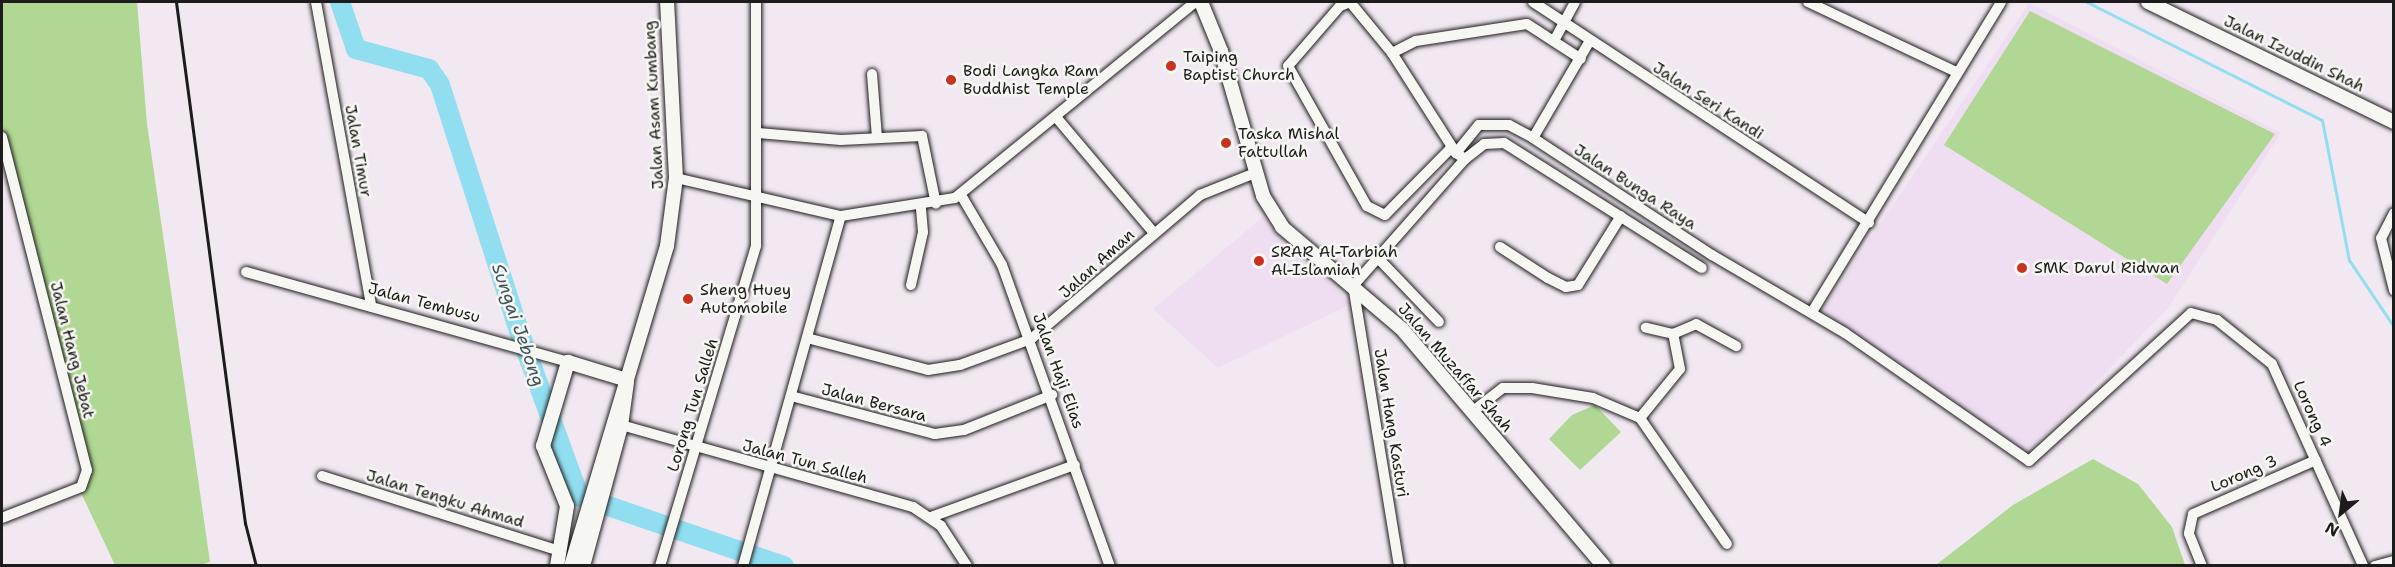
<!DOCTYPE html>
<html>
<head>
<meta charset="utf-8">
<style>
  body { margin:0 }
  #map { position:relative; width:2395px; height:567px; overflow:hidden; background:#f2e8f2; font-family:"Shantell Sans",sans-serif }
  div>[style] { position:absolute }
  [style*='--x'] { left:calc(var(--x)*1px); top:calc(var(--y)*1px); width:calc(var(--w)*1px); rotate:calc(var(--a)*1deg) }
  .built>* { inset:0; background:#efdef2 }
  .green>* { inset:0; background:#b0d793 }
  .stream>* { height:3px; margin:-1.5px; padding:0 1.5px; transform-origin:1.5px; border-radius:1.5px; background:#91def1 }
  .river>* { height:20px; margin:-10px; padding:0 10px; transform-origin:10px; border-radius:10px; background:#91def1 }
  .roads { filter:drop-shadow(0 0 2px #1c1c1c) drop-shadow(0 0 2px #1c1c1c) }
  .minor>* { height:10px; margin:-5px; padding:0 5px; transform-origin:5px; border-radius:5px; background:#f6f6f2 }
  .major>* { height:14px; margin:-7px; padding:0 7px; transform-origin:7px; border-radius:7px; background:#f6f6f2 }
  .rail>* { height:3px; margin:-1.5px; padding:0 1.5px; transform-origin:1.5px; border-radius:1.5px; background:#1c1c1c }
  .dots>* { width:16px; height:16px; translate:-50% -50%; box-sizing:border-box; border:3px solid #f6f6f2; border-radius:50% }
  span { translate:-50% -50%; white-space:nowrap; text-align:center; line-height:1.15; -webkit-text-stroke:5px #f6f6f2; paint-order:stroke }
  .street-label { font-size:16px; color:#1c1c1c }
  .poi-label { font-size:16px; color:#1c1c1c }
  .left { translate:0 -50%; text-align:left }
  .water-label { font-size:18px; color:#3f565c; font-style:italic }
  .frame { position:absolute; inset:0; border:3px solid #1c1c1c; pointer-events:none }
  .north { position:absolute; left:2311px; top:483px; width:60px; height:60px; -webkit-text-stroke:4px #f6f6f2; paint-order:stroke; rotate:209deg; font-size:16px; font-weight:700; line-height:24px; text-align:center; color:#1c1c1c }
  .north::after { content:''; display:block; margin:auto; width:21px; height:27px; background:#1c1c1c; clip-path:polygon(50% 0,100% 100%,50% 72%,0 100%) }
</style>
</head>
<body>
<div id="map">
  <div class="built">
    <div style="clip-path:polygon(2029px 3px,2281px 133px,2168px 308px,2027px 454px,1822px 310px)"></div>
    <div style="clip-path:polygon(1263px 217px,1351px 304px,1218px 368px,1153px 309px)"></div>
  </div>
  <div class="green">
    <div style="clip-path:polygon(2px 2px,137px 2px,147px 124px,210px 562px,200px 565px,115px 565px,81px 493px,91px 475px,2px 127px)"></div>
    <div style="clip-path:polygon(2030px 11px,2275px 134px,2167px 284px,1944px 145px)"></div>
    <div style="clip-path:polygon(1595px 405px,1621px 432px,1580px 470px,1549px 439px,1572px 415px)"></div>
    <div style="clip-path:polygon(2093px 459px,2138px 484px,2172px 527px,2185px 565px,1936px 565px,2013px 505px)"></div>
  </div>
  <div class="stream">
    <div style="--x:2087;--y:2;--w:263;--a:26.7"></div>
    <div style="--x:2322;--y:120;--w:143;--a:79.1"></div>
    <div style="--x:2349;--y:260;--w:81;--a:56.1"></div>
  </div>
  <div class="river">
    <div style="--x:340;--y:2;--w:50;--a:71.2"></div>
    <div style="--x:356;--y:49;--w:76;--a:15.3"></div>
    <div style="--x:429;--y:69;--w:19;--a:55"></div>
    <div style="--x:440;--y:85;--w:258;--a:72.2"></div>
    <div style="--x:519;--y:331;--w:176;--a:70"></div>
    <div style="--x:579;--y:496;--w:217;--a:18.9"></div>
  </div>
  <div class="roads">
    <div class="minor">
      <div style="--x:316;--y:2;--w:309;--a:79.7"></div>
      <div style="--x:1350;--y:2;--w:11;--a:158"></div>
      <div style="--x:1340;--y:6;--w:79;--a:130.9"></div>
      <div style="--x:1288;--y:66;--w:161;--a:60.6"></div>
      <div style="--x:1367;--y:206;--w:20;--a:27"></div>
      <div style="--x:1385;--y:215;--w:94;--a:-45.4"></div>
      <div style="--x:1350;--y:2;--w:66;--a:50.5"></div>
      <div style="--x:1392;--y:53;--w:119;--a:57.4"></div>
      <div style="--x:1533;--y:2;--w:402;--a:33.3"></div>
      <div style="--x:1808;--y:2;--w:164;--a:25.3"></div>
      <div style="--x:1554;--y:41;--w:44;--a:-61.7"></div>
      <div style="--x:1392;--y:53;--w:27;--a:-27"></div>
      <div style="--x:1416;--y:41;--w:112;--a:-8.7"></div>
      <div style="--x:1527;--y:24;--w:64;--a:32.9"></div>
      <div style="--x:872;--y:74;--w:63;--a:85.5"></div>
      <div style="--x:1056;--y:117;--w:152;--a:49.8"></div>
      <div style="--x:758;--y:133;--w:83;--a:4.8"></div>
      <div style="--x:841;--y:140;--w:81;--a:-2.8"></div>
      <div style="--x:922;--y:136;--w:69;--a:78.4"></div>
      <div style="--x:2;--y:137;--w:344;--a:75.7"></div>
      <div style="--x:87;--y:470;--w:18;--a:109"></div>
      <div style="--x:81;--y:487;--w:85;--a:158.6"></div>
      <div style="--x:1533;--y:138;--w:111;--a:-59.7"></div>
      <div style="--x:1465;--y:159;--w:11;--a:-146"></div>
      <div style="--x:1456;--y:153;--w:36;--a:-51"></div>
      <div style="--x:1479;--y:125;--w:30;--a:0"></div>
      <div style="--x:1509;--y:125;--w:27;--a:28"></div>
      <div style="--x:1533;--y:138;--w:214;--a:33.2"></div>
      <div style="--x:1712;--y:255;--w:154;--a:30.4"></div>
      <div style="--x:1845;--y:333;--w:224;--a:34.8"></div>
      <div style="--x:2029;--y:461;--w:219;--a:-42.4"></div>
      <div style="--x:2191;--y:313;--w:27;--a:15"></div>
      <div style="--x:2217;--y:320;--w:70;--a:38.7"></div>
      <div style="--x:2272;--y:364;--w:222;--a:65.7"></div>
      <div style="--x:676;--y:178;--w:169;--a:13"></div>
      <div style="--x:841;--y:216;--w:115;--a:-9"></div>
      <div style="--x:955;--y:198;--w:310;--a:-39.2"></div>
      <div style="--x:961;--y:195;--w:81;--a:59.6"></div>
      <div style="--x:1002;--y:265;--w:320;--a:70.3"></div>
      <div style="--x:2394;--y:213;--w:28;--a:117"></div>
      <div style="--x:2381;--y:238;--w:54;--a:76"></div>
      <div style="--x:1500;--y:247;--w:57;--a:32.9"></div>
      <div style="--x:1548;--y:278;--w:20;--a:27"></div>
      <div style="--x:1566;--y:287;--w:12;--a:-9"></div>
      <div style="--x:1578;--y:285;--w:81;--a:-58.1"></div>
      <div style="--x:1376;--y:256;--w:91;--a:46.3"></div>
      <div style="--x:246;--y:272;--w:334;--a:15.6"></div>
      <div style="--x:911;--y:285;--w:54;--a:-77.2"></div>
      <div style="--x:923;--y:232;--w:25;--a:-95"></div>
      <div style="--x:1812;--y:312;--w:363;--a:-58.6"></div>
      <div style="--x:1673;--y:334;--w:25;--a:-23"></div>
      <div style="--x:1696;--y:324;--w:46;--a:28.8"></div>
      <div style="--x:807;--y:338;--w:125;--a:14.8"></div>
      <div style="--x:928;--y:370;--w:32;--a:-9"></div>
      <div style="--x:960;--y:365;--w:76;--a:-20.1"></div>
      <div style="--x:1031;--y:339;--w:222;--a:-40.4"></div>
      <div style="--x:1200;--y:195;--w:59;--a:-21.8"></div>
      <div style="--x:791;--y:396;--w:149;--a:14.8"></div>
      <div style="--x:935;--y:434;--w:29;--a:-8"></div>
      <div style="--x:964;--y:430;--w:95;--a:-21.7"></div>
      <div style="--x:1472;--y:412;--w:39;--a:-38"></div>
      <div style="--x:1503;--y:388;--w:29;--a:0"></div>
      <div style="--x:1532;--y:388;--w:62;--a:9.3"></div>
      <div style="--x:1593;--y:398;--w:51;--a:23.1"></div>
      <div style="--x:1640;--y:418;--w:153;--a:55.4"></div>
      <div style="--x:1640;--y:418;--w:63;--a:-50.8"></div>
      <div style="--x:1680;--y:369;--w:36;--a:-101"></div>
      <div style="--x:1673;--y:334;--w:28;--a:-167"></div>
      <div style="--x:614;--y:423;--w:311;--a:15.7"></div>
      <div style="--x:913;--y:507;--w:34;--a:34"></div>
      <div style="--x:941;--y:526;--w:48;--a:57"></div>
      <div style="--x:322;--y:476;--w:250;--a:17.5"></div>
      <div style="--x:931;--y:517;--w:153;--a:-19.9"></div>
      <div style="--x:660;--y:566;--w:334;--a:-73.3"></div>
      <div style="--x:756;--y:246;--w:244;--a:-90"></div>
      <div style="--x:743;--y:566;--w:363;--a:-74.4"></div>
      <div style="--x:1399;--y:566;--w:284;--a:-99.3"></div>
      <div style="--x:1353;--y:286;--w:169;--a:-48.6"></div>
      <div style="--x:1465;--y:159;--w:24;--a:-38"></div>
      <div style="--x:1484;--y:144;--w:20;--a:-3"></div>
      <div style="--x:1504;--y:143;--w:234;--a:32.3"></div>
      <div style="--x:2202;--y:566;--w:35;--a:-112"></div>
      <div style="--x:2189;--y:533;--w:19;--a:-78"></div>
      <div style="--x:2193;--y:514;--w:134;--a:-23.7"></div>
      <div style="--x:2375;--y:566;--w:20;--a:-15"></div>
    </div>
    <div class="major">
      <div style="--x:1201;--y:2;--w:53;--a:67.8"></div>
      <div style="--x:1221;--y:51;--w:151;--a:73.8"></div>
      <div style="--x:1263;--y:196;--w:36;--a:58"></div>
      <div style="--x:1282;--y:227;--w:157;--a:40.4"></div>
      <div style="--x:1402;--y:329;--w:311;--a:49.6"></div>
      <div style="--x:2148;--y:2;--w:274;--a:26"></div>
      <div style="--x:557;--y:566;--w:61;--a:-80.5"></div>
      <div style="--x:567;--y:506;--w:65;--a:-111.8"></div>
      <div style="--x:543;--y:446;--w:88;--a:-73.4"></div>
      <div style="--x:568;--y:362;--w:62;--a:17"></div>
      <div style="--x:571;--y:566;--w:334;--a:-73.3"></div>
      <div style="--x:667;--y:246;--w:69;--a:-82.5"></div>
      <div style="--x:676;--y:178;--w:176;--a:-92.9"></div>
      <div style="--x:583;--y:566;--w:145;--a:-74.8"></div>
      <div style="--x:621;--y:426;--w:44;--a:-82.2"></div>
    </div>
  </div>
  <div class="rail">
    <div style="--x:176;--y:2;--w:526;--a:82.46"></div>
    <div style="--x:245;--y:523;--w:44;--a:75.7"></div>
  </div>
  <div class="dots">
    <div style="left:1171px;top:66px;background:#c8321e"></div>
    <div style="left:951px;top:80px;background:#c8321e"></div>
    <div style="left:1226px;top:143px;background:#c8321e"></div>
    <div style="left:1259px;top:261px;background:#c8321e"></div>
    <div style="left:2022px;top:268px;background:#c8321e"></div>
    <div style="left:688px;top:299px;background:#c8321e"></div>
  </div>
  <div class="street-label">
    <span style="left:2294px;top:54px;rotate:26deg">Jalan Izuddin Shah</span>
    <span style="left:1708px;top:101px;rotate:33deg">Jalan Seri Kandi</span>
    <span style="left:654px;top:105px;rotate:-93deg">Jalan Asam Kumbang</span>
    <span style="left:358px;top:151px;rotate:80deg">Jalan Timur</span>
    <span style="left:1635px;top:187px;rotate:33deg">Jalan Bunga Raya</span>
    <span style="left:1097px;top:264px;rotate:-42deg">Jalan Aman</span>
    <span style="left:424px;top:303px;rotate:15deg">Jalan Tembusu</span>
    <span style="left:72px;top:350px;rotate:76deg">Jalan Hang Jebat</span>
    <span style="left:1455px;top:368px;rotate:49deg">Jalan Muzaffar Shah</span>
    <span style="left:1058px;top:371px;rotate:70deg">Jalan Haji Elias</span>
    <span style="left:874px;top:403px;rotate:15deg">Jalan Bersara</span>
    <span style="left:693px;top:405px;rotate:-73deg">Lorong Tun Salleh</span>
    <span style="left:2312px;top:414px;rotate:66deg">Lorong 4</span>
    <span style="left:1391px;top:423px;rotate:81deg">Jalan Hang Kasturi</span>
    <span style="left:805px;top:462px;rotate:15deg">Jalan Tun Salleh</span>
    <span style="left:2244px;top:474px;rotate:-23deg">Lorong 3</span>
    <span style="left:445px;top:499px;rotate:17deg">Jalan Tengku Ahmad</span>
  </div>
  <div class="poi-label">
    <span class="left" style="left:1183px;top:66px">Taiping<br>Baptist Church</span>
    <span class="left" style="left:963px;top:80px">Bodi Langka Ram<br>Buddhist Temple</span>
    <span class="left" style="left:1238px;top:143px">Taska Mishal<br>Fattullah</span>
    <span class="left" style="left:1271px;top:261px">SRAR Al-Tarbiah<br>Al-Islamiah</span>
    <span class="left" style="left:2034px;top:268px">SMK Darul Ridwan</span>
    <span class="left" style="left:700px;top:299px">Sheng Huey<br>Automobile</span>
  </div>
  <div class="water-label">
    <span style="left:518px;top:325px;rotate:71deg">Sungai Jebong</span>
  </div>
  <div class="frame"></div>
  <div class="north">N</div>
</div>
</body>
</html>
